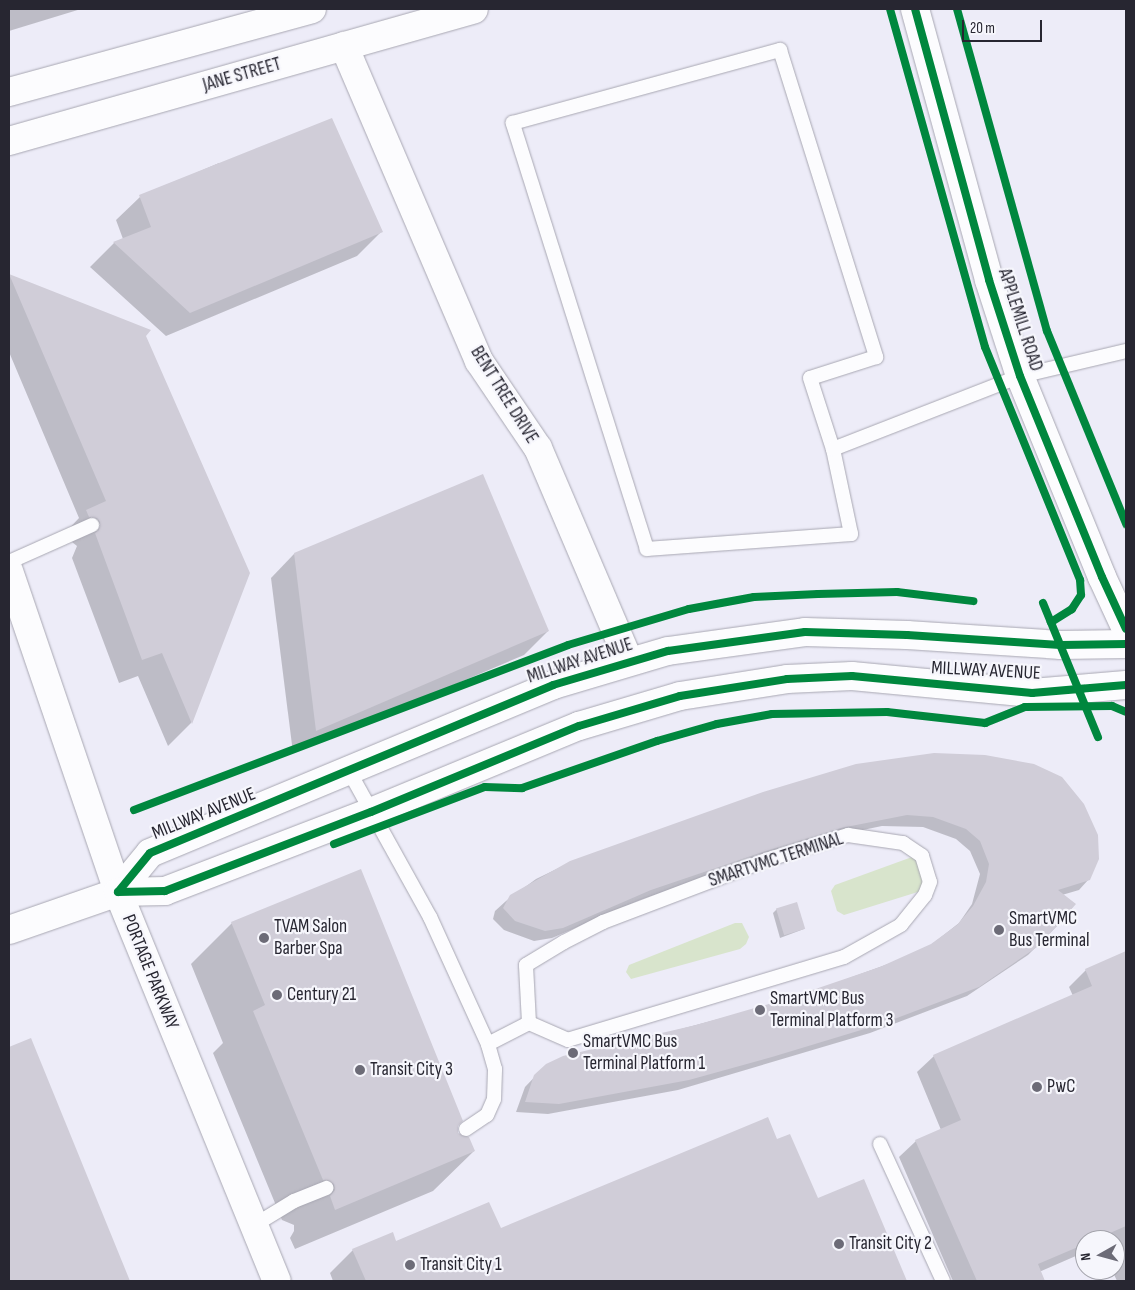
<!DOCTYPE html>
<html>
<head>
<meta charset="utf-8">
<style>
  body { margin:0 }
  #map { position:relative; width:1135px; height:1290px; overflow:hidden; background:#edecf8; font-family:"Sofia Sans Condensed",sans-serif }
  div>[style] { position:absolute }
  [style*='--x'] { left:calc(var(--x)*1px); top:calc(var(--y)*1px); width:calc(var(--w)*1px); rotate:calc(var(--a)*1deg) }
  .green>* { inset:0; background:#d8e4cc }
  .shadow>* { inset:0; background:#0003 }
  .building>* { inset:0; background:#d0cdd8; transform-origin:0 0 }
  .roads { filter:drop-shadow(0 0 1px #a8a7b2) drop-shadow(0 0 1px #a8a7b2) }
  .service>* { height:14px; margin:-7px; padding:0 7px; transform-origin:7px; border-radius:7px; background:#fcfcfe }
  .minor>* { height:28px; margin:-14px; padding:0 14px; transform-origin:14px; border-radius:14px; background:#fcfcfe }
  .tertiary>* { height:28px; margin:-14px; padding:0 14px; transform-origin:14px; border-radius:14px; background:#fcfcfe }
  .secondary>* { height:28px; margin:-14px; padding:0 14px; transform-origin:14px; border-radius:14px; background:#fcfcfe }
  .cycleway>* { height:8px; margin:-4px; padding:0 4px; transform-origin:4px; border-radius:4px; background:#00873e }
  .dots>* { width:14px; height:14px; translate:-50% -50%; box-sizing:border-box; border:2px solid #f6f6fc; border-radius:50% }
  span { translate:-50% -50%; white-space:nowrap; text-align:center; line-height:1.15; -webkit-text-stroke:4.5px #f6f6fc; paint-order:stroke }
  .street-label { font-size:19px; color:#272631 }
  .poi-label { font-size:19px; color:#272631 }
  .left { translate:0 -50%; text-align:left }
  .frame { position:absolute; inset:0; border:10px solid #272631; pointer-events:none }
  .north { position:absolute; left:1075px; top:1230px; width:50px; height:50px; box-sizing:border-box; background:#f6f6fc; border:1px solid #a3a3ab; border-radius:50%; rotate:263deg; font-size:14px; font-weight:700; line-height:20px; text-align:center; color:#272631 }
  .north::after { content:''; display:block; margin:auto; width:18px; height:22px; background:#6c6b77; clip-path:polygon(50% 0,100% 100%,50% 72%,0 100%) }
  .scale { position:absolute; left:962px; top:20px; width:80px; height:22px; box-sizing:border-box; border:2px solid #272631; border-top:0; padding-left:6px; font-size:15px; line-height:18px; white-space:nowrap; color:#272631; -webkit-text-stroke:4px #f6f6fc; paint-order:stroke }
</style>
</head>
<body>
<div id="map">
  <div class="green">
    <div style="clip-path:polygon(912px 857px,918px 860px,924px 883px,921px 891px,844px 915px,837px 911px,831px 891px,835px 885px)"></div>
    <div style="clip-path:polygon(735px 923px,742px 923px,749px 937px,746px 944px,740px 949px,631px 979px,626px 972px,629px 965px)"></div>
  </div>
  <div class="shadow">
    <div style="clip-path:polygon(9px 9px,81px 9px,9px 31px)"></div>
    <div style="clip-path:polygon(219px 163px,381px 232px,357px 256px,166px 336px,90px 267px,114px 243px,123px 239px,116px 220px,140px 197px)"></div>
    <div style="clip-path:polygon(9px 275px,149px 331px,145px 336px,248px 573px,191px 723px,168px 746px,138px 676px,119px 683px,72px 558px,77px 546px,63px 535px,79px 518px,9px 352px)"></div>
    <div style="clip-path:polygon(294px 554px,548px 631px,524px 655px,293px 753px,271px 578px)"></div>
    <div style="clip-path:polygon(764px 793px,1083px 804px,1098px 842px,1098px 859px,1089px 879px,1079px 890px,1062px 895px,1074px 905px,1063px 920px,1028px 955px,967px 996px,870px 1033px,678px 1090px,548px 1114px,516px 1112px,525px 1087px,546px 1065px,786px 1001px,899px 960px,931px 945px,959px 923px,972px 904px,980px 874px,970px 851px,956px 839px,923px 827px,882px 826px,829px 837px,752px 861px,640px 900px,552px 938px,534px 941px,504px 930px,493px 919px,495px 911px,506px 901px,536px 879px,571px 862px)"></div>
    <div style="clip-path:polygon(777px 909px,804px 929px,780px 938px,773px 913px)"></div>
    <div style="clip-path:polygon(232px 923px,457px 1125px,457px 1134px,474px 1151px,433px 1191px,295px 1249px,290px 1238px,294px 1231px,294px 1225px,282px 1220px,213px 1053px,223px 1043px,191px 964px)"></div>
    <div style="clip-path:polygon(1126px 952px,1126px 1281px,1117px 1281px,1112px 1270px,1115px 1270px,1115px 1240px,1085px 1240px,1085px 1252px,1039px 1272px,1043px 1281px,953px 1281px,899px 1157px,916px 1141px,941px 1130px,917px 1072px,934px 1056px,1073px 996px,1069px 987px,1086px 970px)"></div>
    <div style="clip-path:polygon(30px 1040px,129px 1281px,9px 1281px,9px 1048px)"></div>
    <div style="clip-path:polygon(776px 1140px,817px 1200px,863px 1181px,905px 1281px,333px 1281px,330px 1273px,353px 1250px,392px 1234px,396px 1242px,501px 1230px)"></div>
  </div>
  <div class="building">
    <div style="clip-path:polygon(332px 118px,383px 232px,190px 313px,113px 242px,151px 227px,139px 195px)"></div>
    <div style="clip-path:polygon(9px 274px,151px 330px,146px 336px,250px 573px,192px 724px,162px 653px,142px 660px,95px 533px,99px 530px,100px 522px,97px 518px,89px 517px,86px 510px,106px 501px)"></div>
    <div style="clip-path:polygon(483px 474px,549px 631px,316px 731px,294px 553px)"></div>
    <div style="clip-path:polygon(934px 753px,985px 755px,1034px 764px,1062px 777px,1084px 804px,1098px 835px,1099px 859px,1090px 880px,1058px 890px,1076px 904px,1040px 945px,979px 987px,881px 1024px,772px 1057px,689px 1080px,559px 1104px,525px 1102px,534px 1075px,546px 1064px,563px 1056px,696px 1025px,786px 999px,880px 967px,931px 944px,957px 925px,973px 906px,986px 882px,989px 864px,980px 841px,966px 829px,933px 817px,907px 815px,841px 828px,763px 852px,651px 890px,563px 928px,545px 931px,515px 921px,503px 908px,510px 895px,570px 861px,763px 792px,856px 764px)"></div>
    <div style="clip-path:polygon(361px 869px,463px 1121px,458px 1126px,458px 1133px,469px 1137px,475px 1151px,335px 1210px,330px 1196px,335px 1190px,334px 1184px,323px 1180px,253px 1011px,265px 1005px,231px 922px)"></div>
    <div style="left:797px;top:902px;width:28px;height:22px;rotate:73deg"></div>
    <div style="clip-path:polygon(1126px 951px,1126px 1226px,1094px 1240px,1085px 1240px,1085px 1244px,1038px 1264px,1045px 1281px,977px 1281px,915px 1140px,961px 1120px,933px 1055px,1092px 986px,1085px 969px)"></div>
    <div style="clip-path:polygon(31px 1038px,130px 1281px,9px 1281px,9px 1047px)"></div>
    <div style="clip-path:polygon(768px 1117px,777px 1139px,790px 1134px,818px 1198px,864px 1179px,907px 1281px,366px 1281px,352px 1249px,393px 1232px,396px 1241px,489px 1202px,501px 1228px)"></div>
  </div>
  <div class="roads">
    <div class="service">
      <div style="--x:780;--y:50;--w:322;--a:72.6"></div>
      <div style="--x:876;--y:357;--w:69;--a:162.3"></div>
      <div style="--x:810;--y:378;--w:75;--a:72.1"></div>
      <div style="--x:833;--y:449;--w:87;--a:78"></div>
      <div style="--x:851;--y:534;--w:205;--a:175.8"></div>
      <div style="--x:647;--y:549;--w:447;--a:-107.5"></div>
      <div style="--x:513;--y:123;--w:277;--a:-15.3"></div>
      <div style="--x:833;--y:449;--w:201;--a:-21.3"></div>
      <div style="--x:1020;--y:376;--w:109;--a:-13.3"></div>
      <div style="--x:9;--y:562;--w:91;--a:-24"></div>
      <div style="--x:349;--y:771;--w:167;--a:61"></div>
      <div style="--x:430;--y:917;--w:140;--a:65.5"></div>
      <div style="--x:488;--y:1044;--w:46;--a:-27.1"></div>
      <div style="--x:848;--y:835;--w:56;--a:8.3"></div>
      <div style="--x:903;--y:843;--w:23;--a:34"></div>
      <div style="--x:922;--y:856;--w:27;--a:73"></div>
      <div style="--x:930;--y:882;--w:14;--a:111"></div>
      <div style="--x:925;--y:895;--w:38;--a:129"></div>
      <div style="--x:901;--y:925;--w:65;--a:150.7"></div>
      <div style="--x:844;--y:957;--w:288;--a:163.3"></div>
      <div style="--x:568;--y:1040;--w:43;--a:-156.4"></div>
      <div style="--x:529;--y:1023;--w:58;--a:-93"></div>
      <div style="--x:526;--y:965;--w:44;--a:-31.2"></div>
      <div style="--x:564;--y:942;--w:44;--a:-27.1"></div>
      <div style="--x:603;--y:922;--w:174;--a:-20.8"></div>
      <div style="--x:766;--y:860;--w:86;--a:-17"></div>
      <div style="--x:466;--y:1129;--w:25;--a:-34"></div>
      <div style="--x:487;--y:1115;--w:17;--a:-66"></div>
      <div style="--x:494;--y:1099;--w:30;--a:-88"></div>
      <div style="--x:495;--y:1069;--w:26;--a:-106"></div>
      <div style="--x:880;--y:1144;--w:151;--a:65.3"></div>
      <div style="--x:253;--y:1226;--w:48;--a:-31.4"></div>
      <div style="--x:294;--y:1201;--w:35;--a:-22"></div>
    </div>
    <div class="minor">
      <div style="--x:915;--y:9;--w:281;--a:74.7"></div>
      <div style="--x:989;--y:280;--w:101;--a:72.1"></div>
      <div style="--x:1020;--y:376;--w:217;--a:67.8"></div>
      <div style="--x:1102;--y:577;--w:57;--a:65.2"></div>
      <div style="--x:344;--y:46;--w:343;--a:66.8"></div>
      <div style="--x:479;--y:361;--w:105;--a:55.9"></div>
      <div style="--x:538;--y:448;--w:232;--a:66.9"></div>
      <div style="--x:118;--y:892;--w:50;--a:-50.6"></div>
      <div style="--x:150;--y:853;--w:437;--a:-22.6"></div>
      <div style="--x:553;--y:685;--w:120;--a:-16.5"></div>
      <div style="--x:668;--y:651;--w:138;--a:-7.9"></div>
      <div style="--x:805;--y:632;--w:102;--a:1.7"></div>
      <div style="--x:907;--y:635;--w:154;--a:3.7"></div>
      <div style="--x:1061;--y:645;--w:65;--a:-0.9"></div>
      <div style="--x:9;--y:930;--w:115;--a:-19.2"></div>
      <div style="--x:118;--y:892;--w:47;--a:-1.2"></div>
      <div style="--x:165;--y:891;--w:221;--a:-21"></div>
      <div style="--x:371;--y:812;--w:225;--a:-22.5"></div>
      <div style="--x:579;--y:726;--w:105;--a:-16.5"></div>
      <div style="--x:680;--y:696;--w:108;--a:-9"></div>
      <div style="--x:787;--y:679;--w:65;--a:-2.6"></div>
      <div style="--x:852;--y:676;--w:181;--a:5.4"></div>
      <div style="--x:1032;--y:693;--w:94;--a:-4.9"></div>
    </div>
    <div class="tertiary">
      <div style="--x:9;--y:571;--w:339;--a:71.2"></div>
      <div style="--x:118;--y:892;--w:420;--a:67.8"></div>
    </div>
    <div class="secondary">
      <div style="--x:9;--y:92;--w:314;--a:-15.3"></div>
      <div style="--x:9;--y:141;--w:483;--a:-15.8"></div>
    </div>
  </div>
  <div class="cycleway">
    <div style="--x:890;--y:9;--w:351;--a:74.3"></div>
    <div style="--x:985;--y:347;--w:252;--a:67.8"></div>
    <div style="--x:1080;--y:580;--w:15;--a:86"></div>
    <div style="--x:1081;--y:595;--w:17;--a:123"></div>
    <div style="--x:1072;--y:609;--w:25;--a:148"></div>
    <div style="--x:915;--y:9;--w:281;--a:74.7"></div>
    <div style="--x:989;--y:280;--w:101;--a:72.1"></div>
    <div style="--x:1020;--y:376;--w:217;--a:67.8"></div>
    <div style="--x:1102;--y:577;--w:57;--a:65.2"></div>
    <div style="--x:957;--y:9;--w:334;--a:74.4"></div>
    <div style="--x:1047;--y:331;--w:209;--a:67.7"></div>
    <div style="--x:1043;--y:603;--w:145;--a:67.7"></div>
    <div style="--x:134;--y:810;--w:464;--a:-20.8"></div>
    <div style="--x:568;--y:645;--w:126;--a:-16.6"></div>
    <div style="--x:689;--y:609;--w:66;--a:-10.5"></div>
    <div style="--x:754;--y:597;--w:64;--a:-2.7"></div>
    <div style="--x:818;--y:594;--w:79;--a:-1.5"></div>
    <div style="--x:897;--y:592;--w:77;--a:6.8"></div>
    <div style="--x:334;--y:844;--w:161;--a:-20.7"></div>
    <div style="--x:485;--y:787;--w:37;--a:2"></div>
    <div style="--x:522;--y:788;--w:143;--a:-19.2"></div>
    <div style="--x:657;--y:741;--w:62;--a:-15.8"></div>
    <div style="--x:717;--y:724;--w:56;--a:-10.3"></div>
    <div style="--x:772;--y:714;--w:115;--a:-1"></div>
    <div style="--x:887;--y:712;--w:99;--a:6.4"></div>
    <div style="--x:985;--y:723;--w:43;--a:-21.8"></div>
    <div style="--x:1025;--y:707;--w:87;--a:-0.7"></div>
    <div style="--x:1112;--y:706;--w:15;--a:23"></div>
    <div style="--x:118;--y:892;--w:50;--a:-50.6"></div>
    <div style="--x:150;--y:853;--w:437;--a:-22.6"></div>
    <div style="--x:553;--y:685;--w:120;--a:-16.5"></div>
    <div style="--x:668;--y:651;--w:138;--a:-7.9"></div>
    <div style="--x:805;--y:632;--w:102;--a:1.7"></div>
    <div style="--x:907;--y:635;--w:154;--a:3.7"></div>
    <div style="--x:1061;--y:645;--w:65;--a:-0.9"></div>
    <div style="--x:118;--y:892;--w:47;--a:-1.2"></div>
    <div style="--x:165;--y:891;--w:221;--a:-21"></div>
    <div style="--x:371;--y:812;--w:225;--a:-22.5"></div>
    <div style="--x:579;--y:726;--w:105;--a:-16.5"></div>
    <div style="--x:680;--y:696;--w:108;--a:-9"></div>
    <div style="--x:787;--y:679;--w:65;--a:-2.6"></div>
    <div style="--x:852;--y:676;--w:181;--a:5.4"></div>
    <div style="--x:1032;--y:693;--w:94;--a:-4.9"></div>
  </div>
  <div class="dots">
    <div style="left:999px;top:930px;background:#6c6b77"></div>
    <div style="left:264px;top:938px;background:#6c6b77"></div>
    <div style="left:277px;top:995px;background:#6c6b77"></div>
    <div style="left:760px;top:1010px;background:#6c6b77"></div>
    <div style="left:573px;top:1053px;background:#6c6b77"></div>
    <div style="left:360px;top:1070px;background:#6c6b77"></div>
    <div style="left:1037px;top:1087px;background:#6c6b77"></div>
    <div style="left:839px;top:1244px;background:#6c6b77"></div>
    <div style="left:410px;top:1265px;background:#6c6b77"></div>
  </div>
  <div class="street-label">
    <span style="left:242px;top:75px;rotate:-16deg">JANE STREET</span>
    <span style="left:1020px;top:320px;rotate:72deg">APPLEMILL ROAD</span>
    <span style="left:504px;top:395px;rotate:58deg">BENT TREE DRIVE</span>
    <span style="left:580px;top:661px;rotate:-18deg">MILLWAY AVENUE</span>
    <span style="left:986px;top:671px;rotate:3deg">MILLWAY AVENUE</span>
    <span style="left:204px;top:814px;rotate:-22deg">MILLWAY AVENUE</span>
    <span style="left:776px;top:860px;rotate:-18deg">SMARTVMC TERMINAL</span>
    <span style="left:150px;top:972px;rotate:68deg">PORTAGE PARKWAY</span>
  </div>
  <div class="poi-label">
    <span class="left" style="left:1009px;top:930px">SmartVMC<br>Bus Terminal</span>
    <span class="left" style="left:274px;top:938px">TVAM Salon<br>Barber Spa</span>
    <span class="left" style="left:287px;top:995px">Century 21</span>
    <span class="left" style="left:770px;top:1010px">SmartVMC Bus<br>Terminal Platform 3</span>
    <span class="left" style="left:583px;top:1053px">SmartVMC Bus<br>Terminal Platform 1</span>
    <span class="left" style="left:370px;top:1070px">Transit City 3</span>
    <span class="left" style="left:1047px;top:1087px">PwC</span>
    <span class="left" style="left:849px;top:1244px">Transit City 2</span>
    <span class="left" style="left:420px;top:1265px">Transit City 1</span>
  </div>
  <div class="frame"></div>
  <div class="north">N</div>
  <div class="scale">20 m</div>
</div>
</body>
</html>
